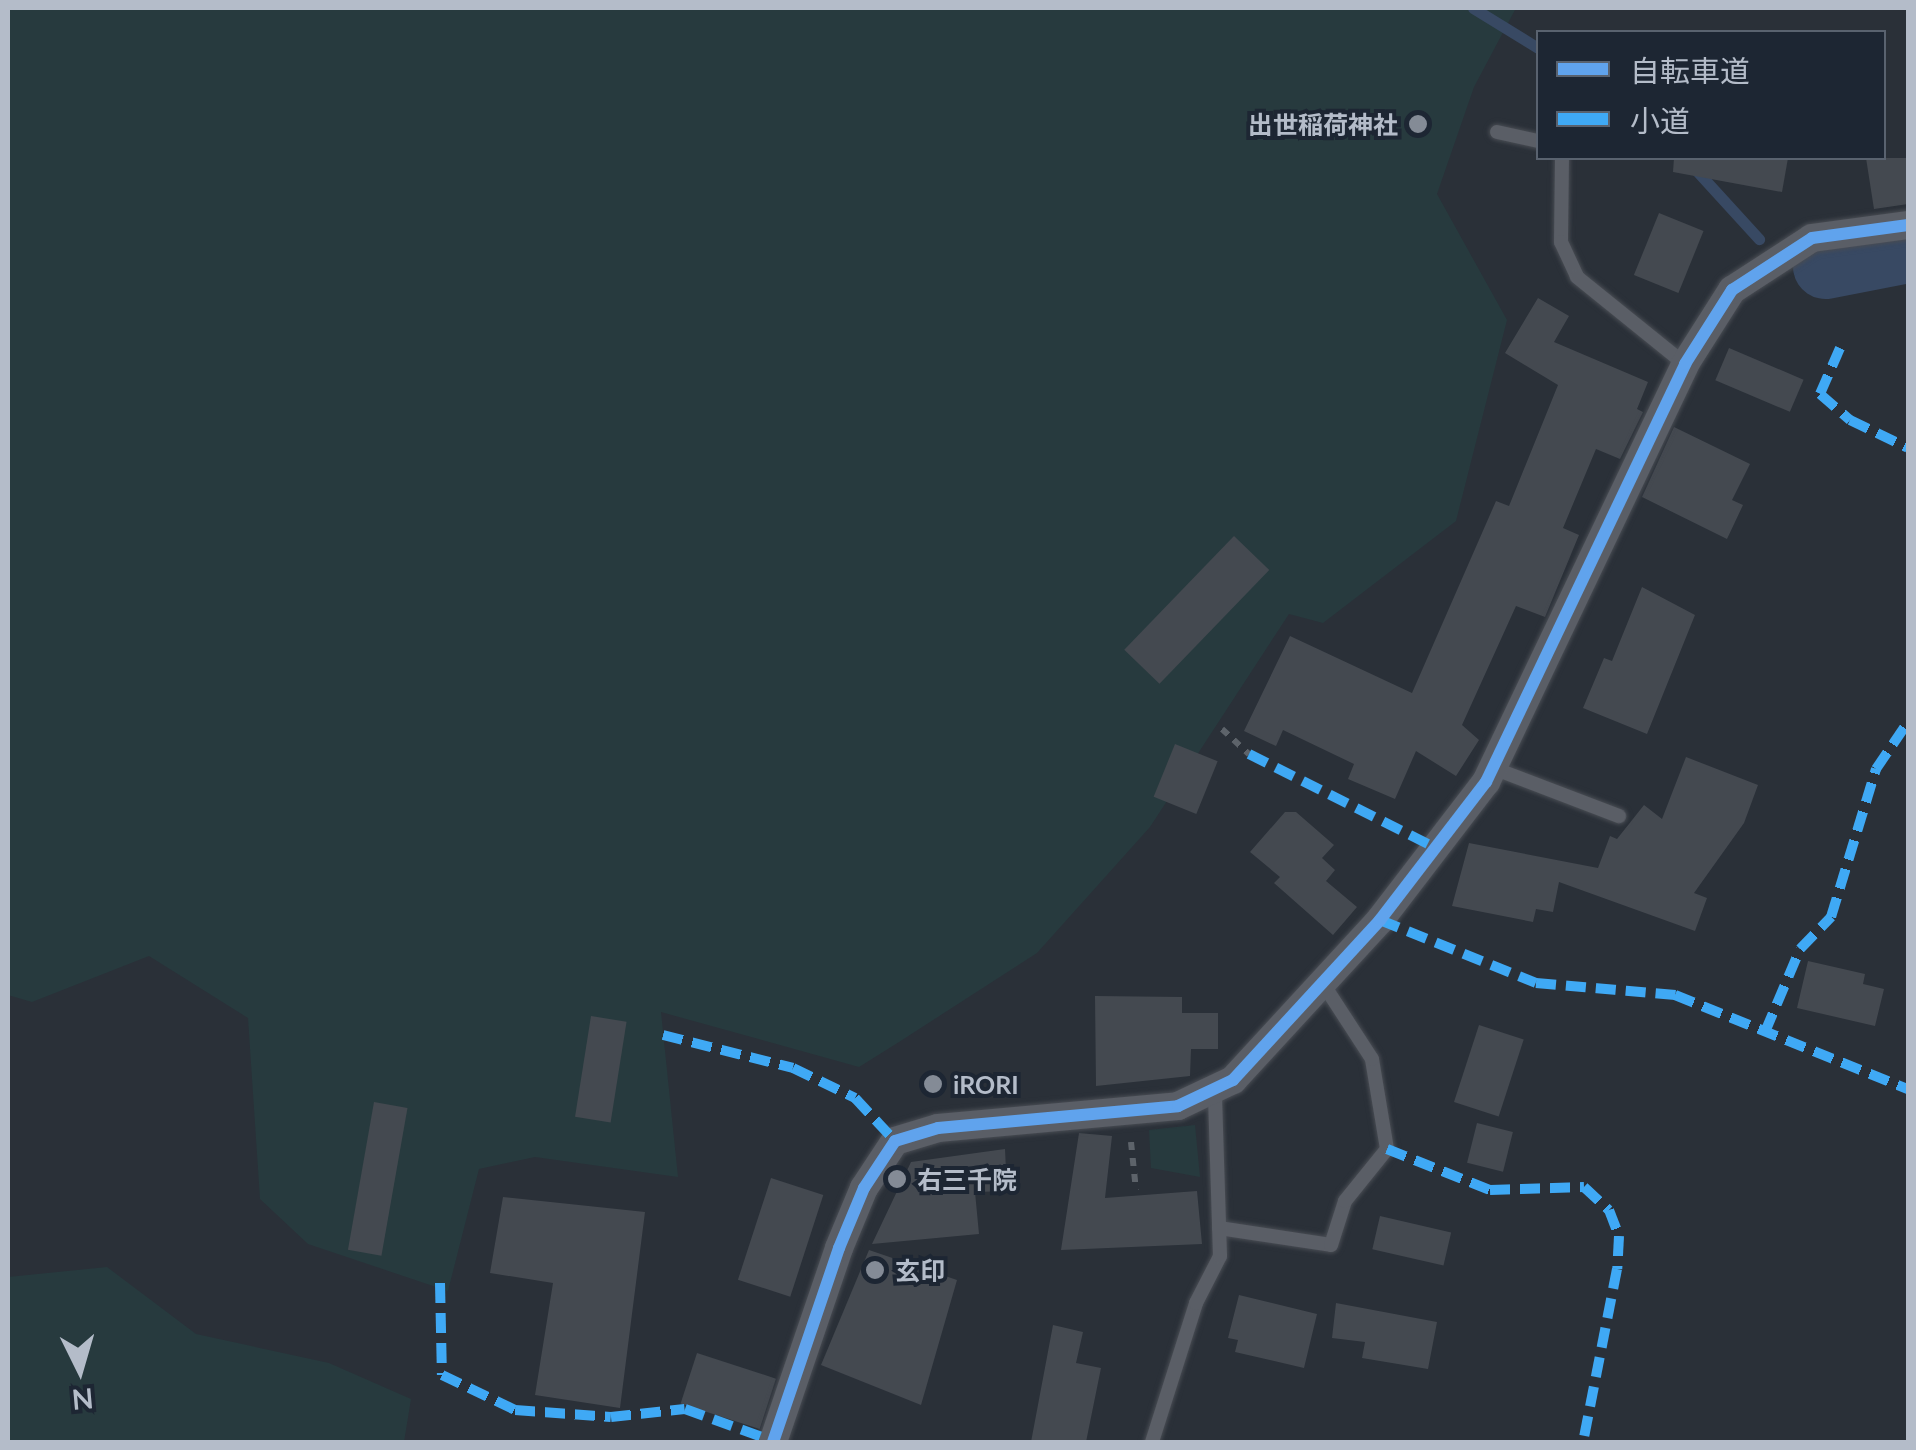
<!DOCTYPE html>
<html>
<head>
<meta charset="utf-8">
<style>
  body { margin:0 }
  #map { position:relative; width:1916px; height:1450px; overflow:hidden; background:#2a3038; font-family:Lato,"Noto Sans JP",sans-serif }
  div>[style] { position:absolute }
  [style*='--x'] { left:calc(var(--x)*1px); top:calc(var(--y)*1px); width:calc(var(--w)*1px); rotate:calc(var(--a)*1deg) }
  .green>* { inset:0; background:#273a3e }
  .stream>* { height:11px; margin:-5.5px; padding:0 5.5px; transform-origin:5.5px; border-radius:5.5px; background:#384963 }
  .river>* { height:65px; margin:-32.5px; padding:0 32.5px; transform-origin:32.5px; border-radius:32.5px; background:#384963 }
  .building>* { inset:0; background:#444950; transform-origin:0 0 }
  .path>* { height:6px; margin-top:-3px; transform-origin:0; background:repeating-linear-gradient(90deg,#5d636a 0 8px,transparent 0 16px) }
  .roads { filter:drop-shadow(0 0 2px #484c53) drop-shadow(0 0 2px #484c53) }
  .service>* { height:14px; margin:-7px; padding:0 7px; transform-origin:7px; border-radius:7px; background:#5a5e66 }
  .minor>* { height:28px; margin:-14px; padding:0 14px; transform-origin:14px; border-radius:14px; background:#5a5e66 }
  .quiet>* { height:10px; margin-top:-5px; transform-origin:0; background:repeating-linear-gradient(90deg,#3fa9f5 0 20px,transparent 0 30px) }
  .cycleway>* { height:12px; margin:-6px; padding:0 6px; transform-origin:6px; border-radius:6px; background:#60a3ed }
  .dots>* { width:28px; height:28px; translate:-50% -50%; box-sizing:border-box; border:5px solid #1d2633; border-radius:50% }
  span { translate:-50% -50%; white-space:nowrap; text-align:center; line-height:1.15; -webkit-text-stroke:8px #1d2633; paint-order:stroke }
  .poi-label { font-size:25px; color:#b4bcc9; font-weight:700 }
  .right { translate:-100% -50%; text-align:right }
  .left { translate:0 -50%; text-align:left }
  .frame { position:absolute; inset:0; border:10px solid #b4bcc9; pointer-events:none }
  .legend { position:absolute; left:1536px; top:30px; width:350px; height:130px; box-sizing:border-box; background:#1d2633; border:2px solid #59626f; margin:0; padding:12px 18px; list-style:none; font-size:30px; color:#b4bcc9 }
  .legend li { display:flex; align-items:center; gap:20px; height:50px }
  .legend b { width:50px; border:2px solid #59626f }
  .north { position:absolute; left:30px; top:1320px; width:100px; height:100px; -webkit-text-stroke:8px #1d2633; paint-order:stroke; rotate:175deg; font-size:28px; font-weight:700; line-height:40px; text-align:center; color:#b4bcc9 }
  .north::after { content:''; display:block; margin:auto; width:35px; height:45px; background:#b4bcc9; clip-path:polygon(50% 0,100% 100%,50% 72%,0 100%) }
</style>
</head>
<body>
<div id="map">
  <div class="green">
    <div style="clip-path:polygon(8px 8px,1516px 8px,1474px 87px,1437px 194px,1507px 320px,1456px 521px,1323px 623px,1289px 614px,1150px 827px,1037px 953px,899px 1042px,859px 1067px,661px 1012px,678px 1177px,535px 1157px,479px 1169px,448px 1291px,308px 1244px,260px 1199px,248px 1018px,149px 956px,32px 1002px,8px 995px)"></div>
    <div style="clip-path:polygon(1195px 1125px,1200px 1177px,1151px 1168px,1149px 1130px)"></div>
    <div style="clip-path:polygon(107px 1267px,196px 1334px,329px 1363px,411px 1399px,404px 1442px,8px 1442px,8px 1277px)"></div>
  </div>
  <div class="stream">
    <div style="--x:1473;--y:8;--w:76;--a:31.6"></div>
    <div style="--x:1685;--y:158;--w:110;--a:47.6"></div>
  </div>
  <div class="river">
    <div style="--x:1825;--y:266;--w:85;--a:-10.9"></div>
  </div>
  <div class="building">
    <div style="clip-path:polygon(1674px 158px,1788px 158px,1782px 192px,1673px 172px)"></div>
    <div style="clip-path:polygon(1866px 158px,1908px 158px,1908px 204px,1874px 209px)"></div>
    <div style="left:1659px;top:213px;width:48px;height:67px;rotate:22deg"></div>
    <div style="clip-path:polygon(1538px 298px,1569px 316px,1554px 342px,1648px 382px,1637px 409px,1643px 412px,1620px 459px,1596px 449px,1563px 528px,1579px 535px,1545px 617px,1516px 606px,1462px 725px,1479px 740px,1456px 776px,1416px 751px,1395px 799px,1348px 779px,1354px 764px,1283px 730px,1276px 746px,1244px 731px,1290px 636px,1412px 693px,1496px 501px,1509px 506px,1558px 385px,1505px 353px)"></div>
    <div style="left:1729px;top:348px;width:81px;height:35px;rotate:23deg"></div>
    <div style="clip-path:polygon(1674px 427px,1750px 464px,1732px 500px,1743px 505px,1727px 539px,1642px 497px)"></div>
    <div style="left:1234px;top:536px;width:49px;height:158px;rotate:44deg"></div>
    <div style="clip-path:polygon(1642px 587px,1695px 615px,1647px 734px,1583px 708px,1604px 658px,1612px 661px)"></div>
    <div style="left:1175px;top:744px;width:46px;height:57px;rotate:22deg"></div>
    <div style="clip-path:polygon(1686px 757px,1758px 785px,1744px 823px,1694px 893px,1707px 898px,1695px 931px,1559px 882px,1553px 912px,1536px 909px,1533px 922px,1452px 906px,1469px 843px,1598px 868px,1610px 836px,1617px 839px,1644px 805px,1662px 819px)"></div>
    <div style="clip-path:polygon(1285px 812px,1296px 812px,1334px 845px,1322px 858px,1335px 870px,1326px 881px,1357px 907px,1333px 935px,1274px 883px,1280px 877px,1250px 852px)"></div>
    <div style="clip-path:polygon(1808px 961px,1865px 974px,1863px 984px,1884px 989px,1875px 1026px,1797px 1008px)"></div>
    <div style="clip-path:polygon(1095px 996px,1182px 997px,1182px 1013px,1218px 1013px,1218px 1049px,1191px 1049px,1190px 1076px,1096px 1086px)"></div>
    <div style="left:591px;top:1016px;width:36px;height:102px;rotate:9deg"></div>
    <div style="left:1479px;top:1025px;width:47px;height:81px;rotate:18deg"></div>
    <div style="left:374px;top:1102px;width:34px;height:150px;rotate:10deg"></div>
    <div style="left:1477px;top:1123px;width:37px;height:41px;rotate:14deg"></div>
    <div style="clip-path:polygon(1079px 1133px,1112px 1136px,1105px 1198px,1197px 1191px,1202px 1244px,1061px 1250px)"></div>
    <div style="clip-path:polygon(1005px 1149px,1007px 1191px,975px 1192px,979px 1234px,872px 1244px,911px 1162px)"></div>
    <div style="left:771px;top:1178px;width:55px;height:107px;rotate:18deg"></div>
    <div style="clip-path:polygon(503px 1197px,645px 1212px,620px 1408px,535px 1395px,553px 1283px,490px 1273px)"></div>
    <div style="left:1380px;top:1216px;width:73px;height:34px;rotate:13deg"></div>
    <div style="clip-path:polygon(869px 1250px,957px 1280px,921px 1405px,821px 1365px)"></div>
    <div style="clip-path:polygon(1239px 1295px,1317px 1314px,1304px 1368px,1235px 1352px,1238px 1340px,1228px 1338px)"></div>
    <div style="clip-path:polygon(1336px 1303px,1437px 1322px,1428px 1369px,1362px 1358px,1365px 1342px,1332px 1338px)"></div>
    <div style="clip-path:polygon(1053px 1325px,1083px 1332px,1076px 1363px,1101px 1368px,1086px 1442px,1031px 1442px)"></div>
    <div style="left:697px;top:1353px;width:83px;height:53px;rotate:18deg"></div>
  </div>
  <div class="path">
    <div style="--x:1222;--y:729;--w:37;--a:43"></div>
    <div style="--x:1131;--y:1142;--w:48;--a:84.1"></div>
  </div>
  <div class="roads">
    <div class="service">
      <div style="--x:1497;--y:132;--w:42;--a:12.4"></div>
      <div style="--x:1562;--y:158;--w:84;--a:90.7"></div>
      <div style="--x:1561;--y:242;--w:38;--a:65"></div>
      <div style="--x:1577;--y:277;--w:139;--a:38.9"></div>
      <div style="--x:1493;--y:768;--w:135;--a:20.9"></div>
      <div style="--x:1219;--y:1228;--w:113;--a:8.6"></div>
      <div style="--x:1331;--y:1245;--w:46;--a:-72.3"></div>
      <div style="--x:1345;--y:1201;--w:67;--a:-51.1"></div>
      <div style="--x:1387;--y:1149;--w:91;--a:-99.5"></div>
      <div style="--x:1372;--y:1059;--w:88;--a:-123"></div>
      <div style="--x:1152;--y:1442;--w:146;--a:-72.4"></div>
      <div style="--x:1196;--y:1303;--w:53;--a:-62.9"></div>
      <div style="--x:1220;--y:1256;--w:163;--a:-91.8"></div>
    </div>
    <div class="minor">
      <div style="--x:773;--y:1442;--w:205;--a:-71.2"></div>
      <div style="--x:839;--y:1248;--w:65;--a:-67.4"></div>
      <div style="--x:864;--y:1188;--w:56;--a:-56.6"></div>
      <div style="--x:895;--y:1141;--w:45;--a:-16.8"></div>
      <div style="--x:938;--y:1128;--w:241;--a:-5.2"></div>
      <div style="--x:1178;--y:1106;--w:61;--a:-25.3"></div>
      <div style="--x:1233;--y:1080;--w:217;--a:-47.4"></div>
      <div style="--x:1380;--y:920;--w:174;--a:-52.5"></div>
      <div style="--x:1486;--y:782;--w:463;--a:-64.5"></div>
      <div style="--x:1685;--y:364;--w:88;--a:-57.6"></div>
      <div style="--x:1732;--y:290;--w:95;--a:-33"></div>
      <div style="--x:1812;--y:238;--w:97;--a:-7.7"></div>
    </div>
  </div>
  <div class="quiet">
    <div style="--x:1840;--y:348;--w:50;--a:113.5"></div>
    <div style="--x:1820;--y:394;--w:40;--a:41"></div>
    <div style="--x:1850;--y:420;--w:64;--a:25.8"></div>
    <div style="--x:1249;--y:754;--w:209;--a:26.7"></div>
    <div style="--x:1380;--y:920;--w:168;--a:22"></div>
    <div style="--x:1536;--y:983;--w:140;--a:4.9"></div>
    <div style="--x:1675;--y:995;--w:251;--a:22"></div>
    <div style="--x:1765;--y:1032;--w:90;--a:-67.1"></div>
    <div style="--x:1800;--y:949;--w:45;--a:-45.9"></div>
    <div style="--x:1831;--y:917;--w:155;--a:-73.1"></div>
    <div style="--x:1876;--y:769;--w:57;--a:-55.8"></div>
    <div style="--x:663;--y:1035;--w:134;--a:14.2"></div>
    <div style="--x:793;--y:1068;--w:69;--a:25.8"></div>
    <div style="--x:855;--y:1098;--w:59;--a:47.1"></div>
    <div style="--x:1387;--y:1149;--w:111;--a:21.7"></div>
    <div style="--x:1490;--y:1190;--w:94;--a:-1.8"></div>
    <div style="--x:1584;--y:1187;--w:34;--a:43"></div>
    <div style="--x:1609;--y:1210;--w:28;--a:69"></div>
    <div style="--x:1619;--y:1236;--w:33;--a:93"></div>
    <div style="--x:1617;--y:1269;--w:176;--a:101.1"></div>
    <div style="--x:440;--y:1283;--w:92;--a:88.8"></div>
    <div style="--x:442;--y:1375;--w:81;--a:25.6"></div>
    <div style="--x:515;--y:1410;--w:96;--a:4.2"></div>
    <div style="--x:611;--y:1417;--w:74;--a:-6.2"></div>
    <div style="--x:685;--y:1409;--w:94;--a:20"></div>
  </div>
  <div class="cycleway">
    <div style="--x:773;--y:1442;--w:205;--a:-71.2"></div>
    <div style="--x:839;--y:1248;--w:65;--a:-67.4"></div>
    <div style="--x:864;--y:1188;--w:56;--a:-56.6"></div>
    <div style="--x:895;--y:1141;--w:45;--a:-16.8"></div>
    <div style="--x:938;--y:1128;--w:241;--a:-5.2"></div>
    <div style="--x:1178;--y:1106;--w:61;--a:-25.3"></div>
    <div style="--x:1233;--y:1080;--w:217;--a:-47.4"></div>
    <div style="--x:1380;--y:920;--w:174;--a:-52.5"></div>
    <div style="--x:1486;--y:782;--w:463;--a:-64.5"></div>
    <div style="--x:1685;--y:364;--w:88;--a:-57.6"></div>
    <div style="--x:1732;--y:290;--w:95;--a:-33"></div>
    <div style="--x:1812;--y:238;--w:97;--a:-7.7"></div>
  </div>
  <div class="dots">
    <div style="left:1418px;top:124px;background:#848b96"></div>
    <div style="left:933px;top:1084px;background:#848b96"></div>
    <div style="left:897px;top:1179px;background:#848b96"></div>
    <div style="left:875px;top:1270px;background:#848b96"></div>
  </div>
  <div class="poi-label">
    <span class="right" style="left:1398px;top:124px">出世稲荷神社</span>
    <span class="left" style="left:953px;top:1084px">iRORI</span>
    <span class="left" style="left:917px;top:1179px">右三千院</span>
    <span class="left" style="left:895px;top:1270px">玄印</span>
  </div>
  <div class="frame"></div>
  <ul class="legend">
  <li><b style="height:12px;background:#60a3ed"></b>自転車道</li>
  <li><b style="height:12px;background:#3fa9f5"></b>小道</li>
  </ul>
  <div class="north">N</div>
</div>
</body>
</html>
